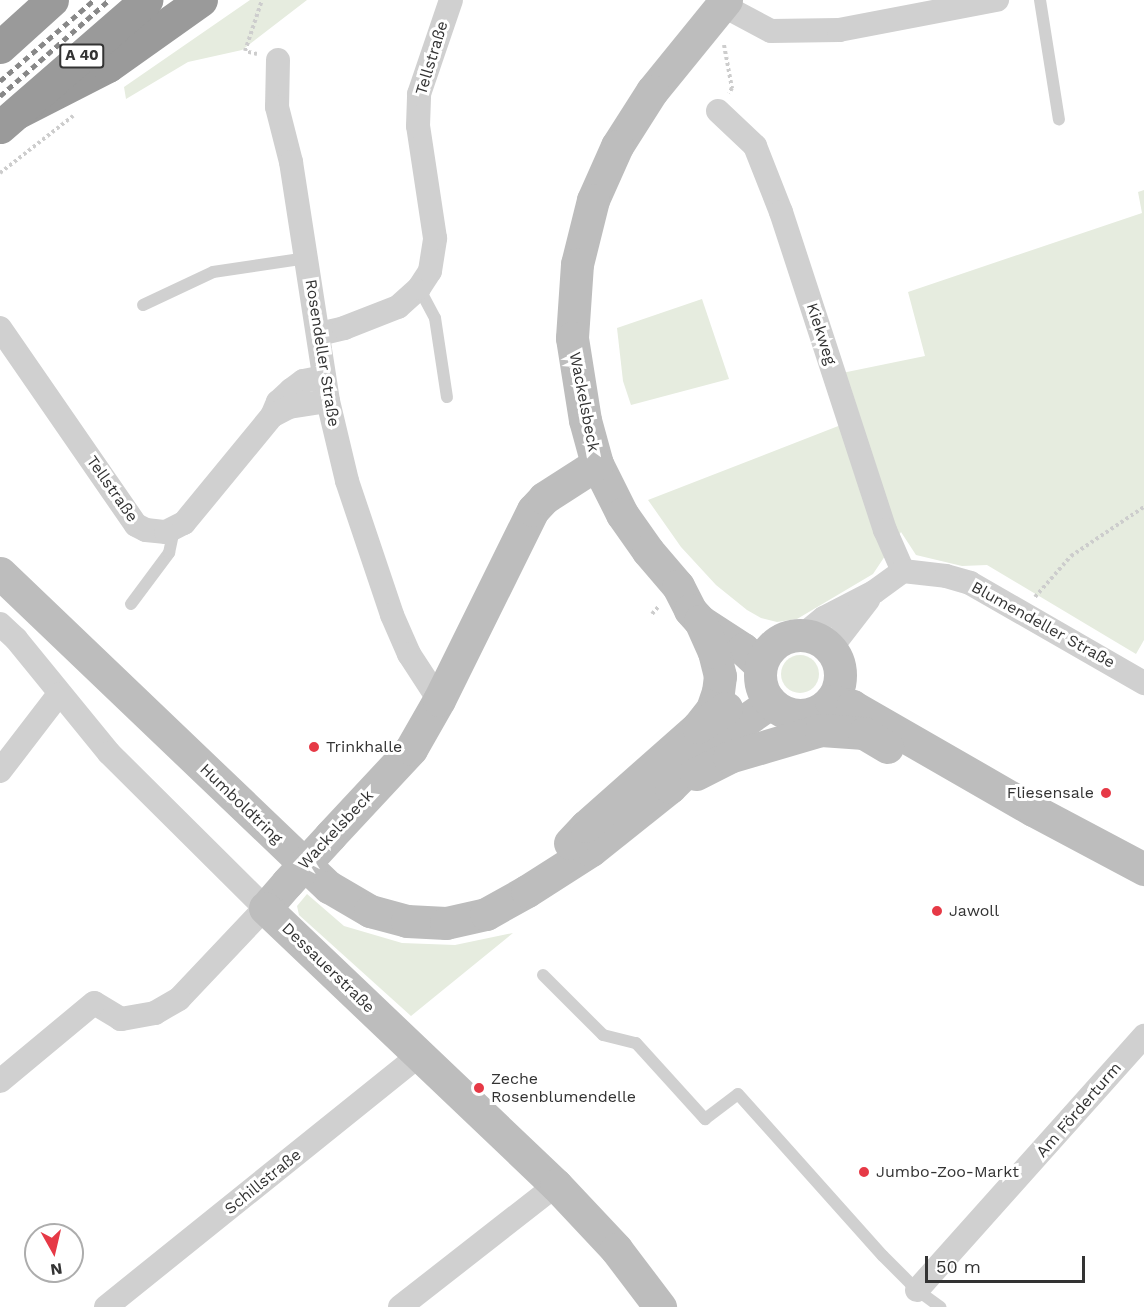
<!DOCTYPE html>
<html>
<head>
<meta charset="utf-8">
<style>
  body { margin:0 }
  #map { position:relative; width:1144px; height:1307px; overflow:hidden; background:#fff; font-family:"Work Sans",sans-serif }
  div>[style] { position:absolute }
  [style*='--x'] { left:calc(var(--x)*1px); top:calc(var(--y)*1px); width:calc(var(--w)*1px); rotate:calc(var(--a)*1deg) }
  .green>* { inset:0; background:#e6ecdf }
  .round { border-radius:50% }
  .path>* { height:4px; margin-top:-2px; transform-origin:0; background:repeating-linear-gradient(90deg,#cdcdcd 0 3px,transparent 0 6px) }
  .lane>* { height:12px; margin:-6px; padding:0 6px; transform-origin:6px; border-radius:6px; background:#d0d0d0 }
  .street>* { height:24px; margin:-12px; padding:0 12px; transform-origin:12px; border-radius:12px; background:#d0d0d0 }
  .secondary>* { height:33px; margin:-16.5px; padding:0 16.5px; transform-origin:16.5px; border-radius:16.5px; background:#bdbdbd }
  .secondary>.ring { margin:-16.5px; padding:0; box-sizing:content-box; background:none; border:33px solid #bdbdbd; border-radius:50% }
  .highway>* { height:33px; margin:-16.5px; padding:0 16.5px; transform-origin:16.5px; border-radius:16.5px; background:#9a9a9a }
  .rail>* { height:4.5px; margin-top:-2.25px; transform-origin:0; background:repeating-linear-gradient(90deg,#888 0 6px,transparent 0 10.5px) }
  .secondary-bridge>* { height:33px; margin:-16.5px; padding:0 16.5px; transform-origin:16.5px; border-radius:16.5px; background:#bdbdbd }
  .dots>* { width:16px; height:16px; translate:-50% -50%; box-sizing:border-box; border:3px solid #fff; border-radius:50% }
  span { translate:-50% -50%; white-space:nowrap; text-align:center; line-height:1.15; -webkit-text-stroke:6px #fff; paint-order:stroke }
  .shield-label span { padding:2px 4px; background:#fff; border:2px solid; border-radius:4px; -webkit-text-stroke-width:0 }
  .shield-label { font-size:15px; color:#333; font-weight:700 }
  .street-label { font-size:16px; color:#333 }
  .poi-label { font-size:16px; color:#333 }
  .left { translate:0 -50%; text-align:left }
  .right { translate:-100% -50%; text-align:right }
  .north { position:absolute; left:24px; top:1223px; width:60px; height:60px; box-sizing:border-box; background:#fff; border:2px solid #adadad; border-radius:50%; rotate:172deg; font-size:16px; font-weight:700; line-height:24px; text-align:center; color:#333 }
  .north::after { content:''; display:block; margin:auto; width:21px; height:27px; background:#e63946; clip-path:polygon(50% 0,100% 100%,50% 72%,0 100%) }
  .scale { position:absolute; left:925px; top:1256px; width:160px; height:27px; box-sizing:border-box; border:3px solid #333; border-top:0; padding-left:8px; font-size:18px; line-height:21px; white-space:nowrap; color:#333; -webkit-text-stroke:4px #fff; paint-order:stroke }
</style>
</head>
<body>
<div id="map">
  <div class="green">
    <div style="clip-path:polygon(250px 0,307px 0,242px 50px,188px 62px,126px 99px,124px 87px)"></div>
    <div style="clip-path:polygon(1144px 190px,1144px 640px,1136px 654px,987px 565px,962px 566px,916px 555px,901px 532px,873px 574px,797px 619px,777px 622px,761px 618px,747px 610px,716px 585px,681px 547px,648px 500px,846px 423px,842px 373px,925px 356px,908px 292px,1142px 213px,1138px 192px)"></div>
    <div style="clip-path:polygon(702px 299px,729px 379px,631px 405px,623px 381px,617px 328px)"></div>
    <div class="round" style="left:781px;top:655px;width:38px;height:38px"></div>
    <div style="clip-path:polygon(307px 894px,344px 926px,402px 943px,455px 945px,513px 933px,411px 1016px,299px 915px,297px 906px)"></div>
  </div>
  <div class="path">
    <div style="--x:724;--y:45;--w:44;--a:79.5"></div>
    <div style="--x:732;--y:88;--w:6;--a:121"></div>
    <div style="--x:257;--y:54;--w:12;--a:-166"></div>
    <div style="--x:245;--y:51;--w:54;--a:-71.6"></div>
    <div style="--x:0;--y:173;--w:93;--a:-38"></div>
    <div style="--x:1035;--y:597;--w:55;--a:-48.7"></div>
    <div style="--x:1071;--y:556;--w:88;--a:-33.9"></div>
    <div style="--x:652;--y:614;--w:11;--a:-49"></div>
  </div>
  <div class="lane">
    <div style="--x:1040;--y:0;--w:121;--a:81"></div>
    <div style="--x:419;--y:288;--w:34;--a:62"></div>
    <div style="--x:435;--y:318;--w:80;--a:81.4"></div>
    <div style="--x:143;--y:305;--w:77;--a:-25.2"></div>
    <div style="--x:213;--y:272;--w:95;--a:-8.5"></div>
    <div style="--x:131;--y:604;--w:64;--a:-53.3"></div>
    <div style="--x:169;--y:553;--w:25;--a:-78"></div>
    <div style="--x:543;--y:975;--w:85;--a:45"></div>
    <div style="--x:603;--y:1035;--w:34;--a:14"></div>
    <div style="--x:636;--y:1043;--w:103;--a:47.8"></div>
    <div style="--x:705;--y:1119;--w:41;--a:-37.1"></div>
    <div style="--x:738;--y:1094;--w:217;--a:48.2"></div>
    <div style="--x:883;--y:1256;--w:48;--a:45"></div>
    <div style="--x:917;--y:1290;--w:29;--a:36"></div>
  </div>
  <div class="street">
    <div style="--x:722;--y:5;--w:55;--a:28"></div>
    <div style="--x:771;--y:31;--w:68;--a:-0.8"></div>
    <div style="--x:839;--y:30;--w:161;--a:-10.8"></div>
    <div style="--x:278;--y:60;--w:47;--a:91.2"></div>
    <div style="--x:277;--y:107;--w:57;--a:75.7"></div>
    <div style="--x:291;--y:162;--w:242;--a:81.2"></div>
    <div style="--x:328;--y:401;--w:82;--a:76.6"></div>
    <div style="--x:347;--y:481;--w:141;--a:71.4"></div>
    <div style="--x:392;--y:615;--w:43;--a:66.4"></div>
    <div style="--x:409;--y:654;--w:55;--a:56.9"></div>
    <div style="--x:718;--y:111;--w:51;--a:43.4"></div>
    <div style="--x:755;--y:146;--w:71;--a:68.5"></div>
    <div style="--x:781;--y:212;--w:335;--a:71.9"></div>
    <div style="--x:885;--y:530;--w:45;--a:66.3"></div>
    <div style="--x:0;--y:328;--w:239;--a:55.4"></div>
    <div style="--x:136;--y:525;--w:11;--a:27"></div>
    <div style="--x:146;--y:530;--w:20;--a:6"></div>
    <div style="--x:166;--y:532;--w:20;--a:-27"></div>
    <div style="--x:184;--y:523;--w:139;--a:-50.6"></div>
    <div style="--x:319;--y:334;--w:26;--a:-13"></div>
    <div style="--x:344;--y:328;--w:58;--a:-21.3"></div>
    <div style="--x:398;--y:307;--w:28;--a:-42"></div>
    <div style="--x:419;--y:288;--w:20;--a:-57"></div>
    <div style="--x:430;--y:271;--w:33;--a:-81"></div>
    <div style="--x:435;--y:238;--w:113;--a:-98.6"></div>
    <div style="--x:418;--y:126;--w:32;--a:-88"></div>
    <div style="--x:419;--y:94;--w:99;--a:-71.2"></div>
    <div style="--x:324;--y:377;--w:21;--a:169"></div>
    <div style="--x:303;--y:381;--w:15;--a:143"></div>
    <div style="--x:291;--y:390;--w:18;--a:137"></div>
    <div style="--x:278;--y:402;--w:15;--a:113"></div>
    <div style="--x:272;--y:416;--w:19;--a:-28"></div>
    <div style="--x:289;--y:407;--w:39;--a:-9"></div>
    <div style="--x:0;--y:624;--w:22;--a:43"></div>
    <div style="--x:16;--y:639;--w:147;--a:50.8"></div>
    <div style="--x:109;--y:753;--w:220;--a:44.8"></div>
    <div style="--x:265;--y:908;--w:125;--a:133.4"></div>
    <div style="--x:179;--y:999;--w:28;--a:150"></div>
    <div style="--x:155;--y:1013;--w:35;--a:170"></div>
    <div style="--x:121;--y:1019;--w:31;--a:-149"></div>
    <div style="--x:94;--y:1003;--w:122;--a:140.3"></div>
    <div style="--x:804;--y:634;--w:26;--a:-39"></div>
    <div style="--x:824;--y:618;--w:56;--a:-27.5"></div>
    <div style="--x:874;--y:592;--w:36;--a:-36"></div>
    <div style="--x:903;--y:571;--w:43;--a:6.6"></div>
    <div style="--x:946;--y:576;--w:25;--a:16"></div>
    <div style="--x:970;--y:583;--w:201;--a:29.9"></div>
    <div style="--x:831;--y:648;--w:61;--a:-52.4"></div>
    <div style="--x:0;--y:771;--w:97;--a:-52.5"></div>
    <div style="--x:917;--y:1290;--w:341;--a:-48.2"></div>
    <div style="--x:106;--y:1307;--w:402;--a:-38.8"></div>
    <div style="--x:400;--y:1307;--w:198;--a:-38"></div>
  </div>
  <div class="secondary">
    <div style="--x:726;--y:0;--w:117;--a:129.1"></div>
    <div style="--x:652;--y:91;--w:65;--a:122.5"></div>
    <div style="--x:617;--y:146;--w:59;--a:114"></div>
    <div style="--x:593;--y:200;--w:66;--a:104"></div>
    <div style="--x:577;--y:264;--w:74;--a:93.9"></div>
    <div style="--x:572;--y:338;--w:83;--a:81"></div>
    <div style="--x:585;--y:420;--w:46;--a:74.7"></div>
    <div style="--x:597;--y:464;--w:56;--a:63.4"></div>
    <div style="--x:622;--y:514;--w:45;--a:54.9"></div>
    <div style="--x:648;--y:551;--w:46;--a:49.4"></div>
    <div style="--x:678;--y:586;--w:27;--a:63"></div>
    <div style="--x:690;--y:610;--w:15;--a:48"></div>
    <div style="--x:700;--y:621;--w:51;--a:33.1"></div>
    <div style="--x:743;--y:649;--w:23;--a:43"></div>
    <div style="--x:0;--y:573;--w:455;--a:43.7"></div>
    <div style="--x:329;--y:887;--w:48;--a:30.3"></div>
    <div style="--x:370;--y:911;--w:38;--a:15"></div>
    <div style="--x:407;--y:921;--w:39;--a:3"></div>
    <div style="--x:446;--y:923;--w:41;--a:-12.7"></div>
    <div style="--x:486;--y:914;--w:47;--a:-29.3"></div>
    <div style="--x:527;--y:891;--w:76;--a:-32.6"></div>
    <div style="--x:591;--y:850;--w:101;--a:-38.6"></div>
    <div style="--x:670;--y:787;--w:66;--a:-45"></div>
    <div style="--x:717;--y:740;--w:65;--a:-34.9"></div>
    <div class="ring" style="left:760px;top:635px;width:47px;height:47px"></div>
    <div style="--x:831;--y:701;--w:22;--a:13"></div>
    <div style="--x:852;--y:706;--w:209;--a:29.9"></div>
    <div style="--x:1033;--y:810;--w:126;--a:28"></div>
    <div style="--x:698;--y:727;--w:23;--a:-52"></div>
    <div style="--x:712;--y:709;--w:18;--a:-71"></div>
    <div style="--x:718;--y:692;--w:16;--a:-83"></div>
    <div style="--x:720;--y:676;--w:25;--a:-104"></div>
    <div style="--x:714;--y:652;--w:34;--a:-114"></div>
    <div style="--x:696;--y:774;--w:37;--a:-27"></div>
    <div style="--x:729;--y:757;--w:96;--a:-16.4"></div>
    <div style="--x:821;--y:730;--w:43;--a:4"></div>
    <div style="--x:864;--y:733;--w:27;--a:31"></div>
    <div style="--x:330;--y:836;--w:119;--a:-47"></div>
    <div style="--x:411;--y:749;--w:56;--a:-60.3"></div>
    <div style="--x:439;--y:700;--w:212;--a:-63.7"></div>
    <div style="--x:533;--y:510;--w:16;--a:-47"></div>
    <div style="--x:544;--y:498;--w:63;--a:-32.7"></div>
    <div style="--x:570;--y:843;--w:23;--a:-47"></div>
    <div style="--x:586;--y:826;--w:149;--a:-41.5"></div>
    <div style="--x:698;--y:727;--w:34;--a:-34"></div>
    <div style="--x:287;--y:883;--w:33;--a:131"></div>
    <div style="--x:265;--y:908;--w:402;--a:43.6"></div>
    <div style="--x:556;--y:1185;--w:88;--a:46.8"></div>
    <div style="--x:616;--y:1249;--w:73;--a:52.8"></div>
  </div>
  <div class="highway">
    <div style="--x:0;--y:47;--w:70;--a:-42.1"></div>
    <div style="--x:18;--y:112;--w:101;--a:-27.1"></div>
    <div style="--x:108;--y:66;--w:114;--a:-35.4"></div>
    <div style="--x:0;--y:127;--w:194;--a:-41"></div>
  </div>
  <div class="rail">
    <div style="--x:0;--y:81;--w:124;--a:-40.8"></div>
    <div style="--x:0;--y:96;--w:145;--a:-41.4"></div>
  </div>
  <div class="secondary-bridge">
    <div style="--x:287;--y:883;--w:64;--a:-47.5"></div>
  </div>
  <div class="dots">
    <div style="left:314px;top:747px;background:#e63946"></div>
    <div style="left:1106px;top:793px;background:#e63946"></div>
    <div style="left:937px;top:911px;background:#e63946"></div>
    <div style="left:479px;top:1088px;background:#e63946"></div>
    <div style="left:864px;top:1172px;background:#e63946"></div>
  </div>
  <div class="shield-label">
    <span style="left:82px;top:56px">A 40</span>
  </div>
  <div class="street-label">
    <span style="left:432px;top:58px;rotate:-73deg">Tellstraße</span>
    <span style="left:821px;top:334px;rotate:72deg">Kiekweg</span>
    <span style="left:322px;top:353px;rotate:81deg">Rosendeller Straße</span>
    <span style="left:584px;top:402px;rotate:79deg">Wackelsbeck</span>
    <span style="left:112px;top:489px;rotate:55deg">Tellstraße</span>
    <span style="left:1043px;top:625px;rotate:29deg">Blumendeller Straße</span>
    <span style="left:241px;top:804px;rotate:44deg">Humboldtring</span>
    <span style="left:336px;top:830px;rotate:-47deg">Wackelsbeck</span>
    <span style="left:328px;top:968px;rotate:44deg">Dessauerstraße</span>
    <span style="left:1079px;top:1110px;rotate:-49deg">Am Förderturm</span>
    <span style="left:263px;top:1182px;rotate:-39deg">Schillstraße</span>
  </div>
  <div class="poi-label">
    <span class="left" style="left:326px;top:747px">Trinkhalle</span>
    <span class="right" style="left:1094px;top:793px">Fliesensale</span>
    <span class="left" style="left:949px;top:911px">Jawoll</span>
    <span class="left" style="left:491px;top:1088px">Zeche<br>Rosenblumendelle</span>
    <span class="left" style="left:876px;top:1172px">Jumbo-Zoo-Markt</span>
  </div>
  <div class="north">N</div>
  <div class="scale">50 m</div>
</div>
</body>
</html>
